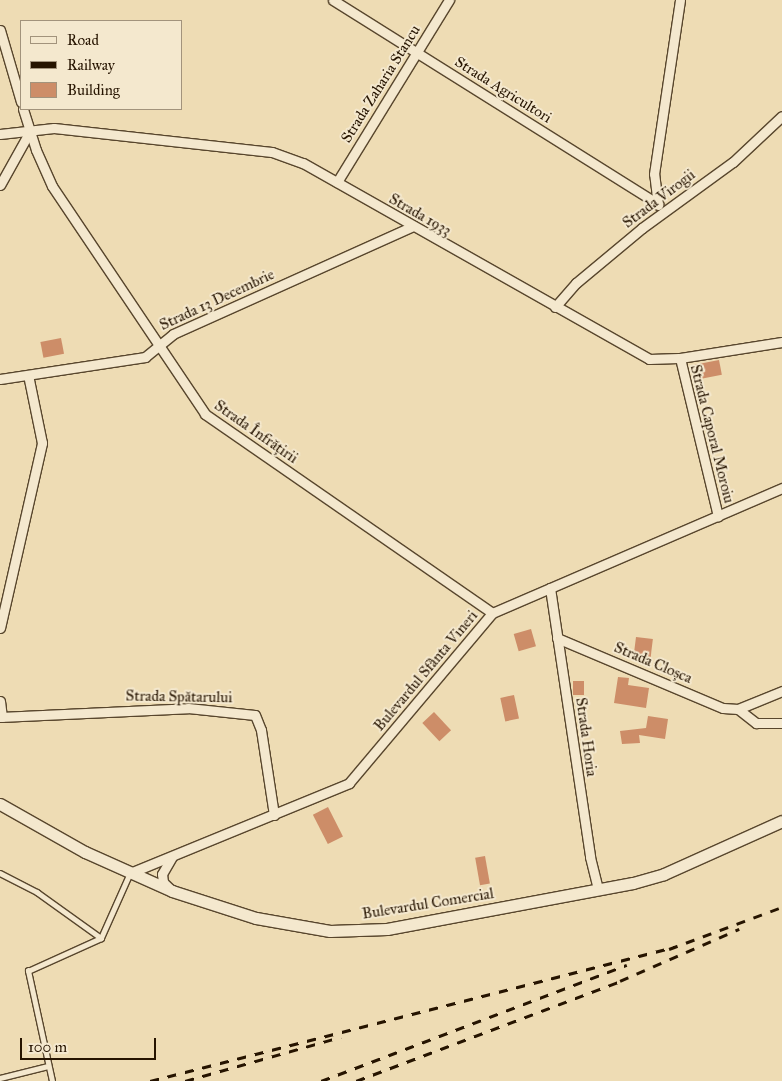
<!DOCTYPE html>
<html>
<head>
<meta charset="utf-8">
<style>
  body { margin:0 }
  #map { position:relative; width:782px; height:1081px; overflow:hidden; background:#eedcb4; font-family:"IM FELL Great Primer",serif }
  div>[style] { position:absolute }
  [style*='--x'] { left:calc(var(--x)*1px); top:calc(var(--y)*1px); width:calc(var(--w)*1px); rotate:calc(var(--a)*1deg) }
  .building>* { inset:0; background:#cd8d68; transform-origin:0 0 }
  .roads { filter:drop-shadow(1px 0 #58462d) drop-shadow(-1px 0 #58462d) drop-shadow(0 1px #58462d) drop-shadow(0 -1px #58462d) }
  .lane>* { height:4.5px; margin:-2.25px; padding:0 2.25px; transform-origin:2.25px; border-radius:2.25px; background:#f4e8ce }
  .street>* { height:9px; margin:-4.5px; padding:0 4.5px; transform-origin:4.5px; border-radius:4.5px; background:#f4e8ce }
  .secondary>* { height:11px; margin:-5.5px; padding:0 5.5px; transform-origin:5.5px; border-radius:5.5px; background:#f4e8ce }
  .rail>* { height:2.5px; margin-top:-1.25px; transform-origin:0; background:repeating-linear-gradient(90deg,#261400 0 9px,transparent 0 18px) }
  span { translate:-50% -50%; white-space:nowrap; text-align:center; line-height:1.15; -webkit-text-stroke:4px #f4e8ce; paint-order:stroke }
  .street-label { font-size:15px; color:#261400 }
  .legend { position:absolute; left:20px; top:20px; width:162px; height:90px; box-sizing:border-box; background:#f4e8ce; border:1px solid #a2937c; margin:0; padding:6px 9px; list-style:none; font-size:15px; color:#261400 }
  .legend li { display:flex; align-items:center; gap:10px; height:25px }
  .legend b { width:25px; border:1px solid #a2937c }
  .scale { position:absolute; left:20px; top:1038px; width:136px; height:22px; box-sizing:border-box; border:2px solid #261400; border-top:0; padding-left:6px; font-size:15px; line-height:18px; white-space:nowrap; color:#261400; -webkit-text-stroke:4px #f4e8ce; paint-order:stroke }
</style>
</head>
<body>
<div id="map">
  <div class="building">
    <i style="left:61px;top:338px;width:16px;height:21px;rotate:79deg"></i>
    <i style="left:719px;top:360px;width:15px;height:25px;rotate:79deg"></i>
    <i style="left:531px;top:629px;width:18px;height:18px;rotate:74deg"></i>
    <i style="left:636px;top:637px;width:17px;height:18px;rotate:7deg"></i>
    <i style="clip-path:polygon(618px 677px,629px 678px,628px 685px,649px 688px,646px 708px,614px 703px)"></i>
    <i style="left:573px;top:681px;width:11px;height:14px"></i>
    <i style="left:514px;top:695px;width:24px;height:14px;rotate:78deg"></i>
    <i style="left:434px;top:712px;width:25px;height:16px;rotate:47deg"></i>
    <i style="clip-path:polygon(648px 716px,668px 719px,665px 739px,639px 735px,640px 743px,622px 744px,620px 731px,646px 728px)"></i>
    <i style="left:328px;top:807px;width:33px;height:17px;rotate:63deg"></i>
    <i style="left:485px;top:856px;width:28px;height:10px;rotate:80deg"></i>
  </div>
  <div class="roads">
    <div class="lane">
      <i style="--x:0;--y:873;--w:42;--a:27.2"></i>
      <i style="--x:37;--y:892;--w:79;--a:35.7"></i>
      <i style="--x:101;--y:938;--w:71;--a:-66"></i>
      <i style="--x:0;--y:1078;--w:49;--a:-14"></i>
      <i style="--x:52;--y:1081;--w:113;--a:-102.3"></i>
      <i style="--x:28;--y:971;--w:80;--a:-24.3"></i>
    </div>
    <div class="street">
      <i style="--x:333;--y:0;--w:384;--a:32.1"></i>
      <i style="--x:0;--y:30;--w:75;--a:73.7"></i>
      <i style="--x:23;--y:109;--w:43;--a:72.4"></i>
      <i style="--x:36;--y:150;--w:39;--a:66"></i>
      <i style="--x:52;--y:186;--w:275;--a:56.1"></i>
      <i style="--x:205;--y:414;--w:349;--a:34.7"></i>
      <i style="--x:0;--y:134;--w:54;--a:-6.3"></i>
      <i style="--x:54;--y:128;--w:219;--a:6.3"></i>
      <i style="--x:272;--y:152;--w:33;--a:20"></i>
      <i style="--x:303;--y:163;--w:398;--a:29.5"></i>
      <i style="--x:649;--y:359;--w:31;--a:-2"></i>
      <i style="--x:680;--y:358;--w:103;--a:-8.9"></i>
      <i style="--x:337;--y:182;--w:214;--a:-58.4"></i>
      <i style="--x:0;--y:185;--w:62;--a:-60.9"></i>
      <i style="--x:658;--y:205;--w:31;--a:-97"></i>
      <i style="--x:654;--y:174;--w:176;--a:-81.5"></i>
      <i style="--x:555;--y:307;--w:32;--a:-49"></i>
      <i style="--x:576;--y:283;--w:86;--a:-39.8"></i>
      <i style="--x:642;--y:228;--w:112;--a:-36"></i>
      <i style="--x:733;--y:162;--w:67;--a:-43.2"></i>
      <i style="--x:680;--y:358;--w:163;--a:76.5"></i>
      <i style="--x:0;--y:379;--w:147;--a:-8.6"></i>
      <i style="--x:145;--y:357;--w:36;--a:-39"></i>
      <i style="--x:173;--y:334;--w:263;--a:-24.2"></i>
      <i style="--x:550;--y:588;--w:272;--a:81.5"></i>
      <i style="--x:590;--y:857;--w:33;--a:76"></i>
      <i style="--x:0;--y:628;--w:190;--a:-77.2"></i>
      <i style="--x:42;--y:443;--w:69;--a:-101.6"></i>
      <i style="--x:557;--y:638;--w:180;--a:22.9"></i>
      <i style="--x:723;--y:708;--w:15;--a:4"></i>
      <i style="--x:738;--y:709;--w:48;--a:-22.2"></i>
      <i style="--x:0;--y:701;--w:16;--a:83"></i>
      <i style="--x:738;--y:709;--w:23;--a:38"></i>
      <i style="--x:756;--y:723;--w:26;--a:0"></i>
      <i style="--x:0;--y:717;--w:188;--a:-2.7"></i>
      <i style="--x:188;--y:708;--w:67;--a:6"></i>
      <i style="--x:255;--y:715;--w:16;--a:68"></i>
      <i style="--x:261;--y:730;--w:86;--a:81.3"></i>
      <i style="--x:130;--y:873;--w:237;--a:-22.3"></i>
      <i style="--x:349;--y:783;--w:222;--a:-49.9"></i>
      <i style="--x:492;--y:613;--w:316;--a:-23.3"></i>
      <i style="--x:169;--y:888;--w:8;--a:-135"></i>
      <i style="--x:163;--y:882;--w:8;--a:-97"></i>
      <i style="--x:162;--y:874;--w:20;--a:-60"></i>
    </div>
    <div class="secondary">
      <i style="--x:0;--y:804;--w:98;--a:29.5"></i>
      <i style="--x:85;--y:852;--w:95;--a:24.1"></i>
      <i style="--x:172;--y:891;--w:88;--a:17.8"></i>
      <i style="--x:256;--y:918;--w:75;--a:10"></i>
      <i style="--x:330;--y:931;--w:57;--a:-2"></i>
      <i style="--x:387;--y:929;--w:250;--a:-10.6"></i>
      <i style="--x:633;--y:883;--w:32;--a:-16"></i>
      <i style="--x:664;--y:874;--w:129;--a:-24.2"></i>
    </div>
  </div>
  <div class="rail">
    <i style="--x:669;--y:949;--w:121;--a:-20.4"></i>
    <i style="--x:150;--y:1081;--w:541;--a:-14.34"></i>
    <i style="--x:185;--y:1081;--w:162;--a:-15.8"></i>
    <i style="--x:321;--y:1081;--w:327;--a:-20.8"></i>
    <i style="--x:356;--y:1081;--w:282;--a:-20.7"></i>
    <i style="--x:620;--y:981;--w:130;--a:-23.6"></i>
  </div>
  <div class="street-label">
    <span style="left:381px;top:84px;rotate:-58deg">Strada Zaharia Stancu</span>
    <span style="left:503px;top:90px;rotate:32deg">Strada Agricultori</span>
    <span style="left:659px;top:199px;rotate:-37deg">Strada Virogii</span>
    <span style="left:420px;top:215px;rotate:30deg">Strada 1933</span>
    <span style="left:217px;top:300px;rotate:-25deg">Strada 13 Decembrie</span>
    <span style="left:256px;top:432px;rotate:35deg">Strada Înfrățirii</span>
    <span style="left:712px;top:434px;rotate:76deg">Strada Caporal Moroiu</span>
    <span style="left:653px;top:663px;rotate:23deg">Strada Cloșca</span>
    <span style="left:426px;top:671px;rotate:-50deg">Bulevardul Sfânta Vineri</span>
    <span style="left:179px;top:697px;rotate:1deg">Strada Spătarului</span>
    <span style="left:586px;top:737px;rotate:82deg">Strada Horia</span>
    <span style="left:428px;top:904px;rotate:-9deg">Bulevardul Comercial</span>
  </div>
  <ul class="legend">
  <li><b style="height:6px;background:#f4e8ce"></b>Road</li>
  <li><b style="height:6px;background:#261400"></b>Railway</li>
  <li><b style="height:14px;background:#cd8d68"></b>Building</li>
  </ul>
  <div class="scale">100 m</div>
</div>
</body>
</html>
